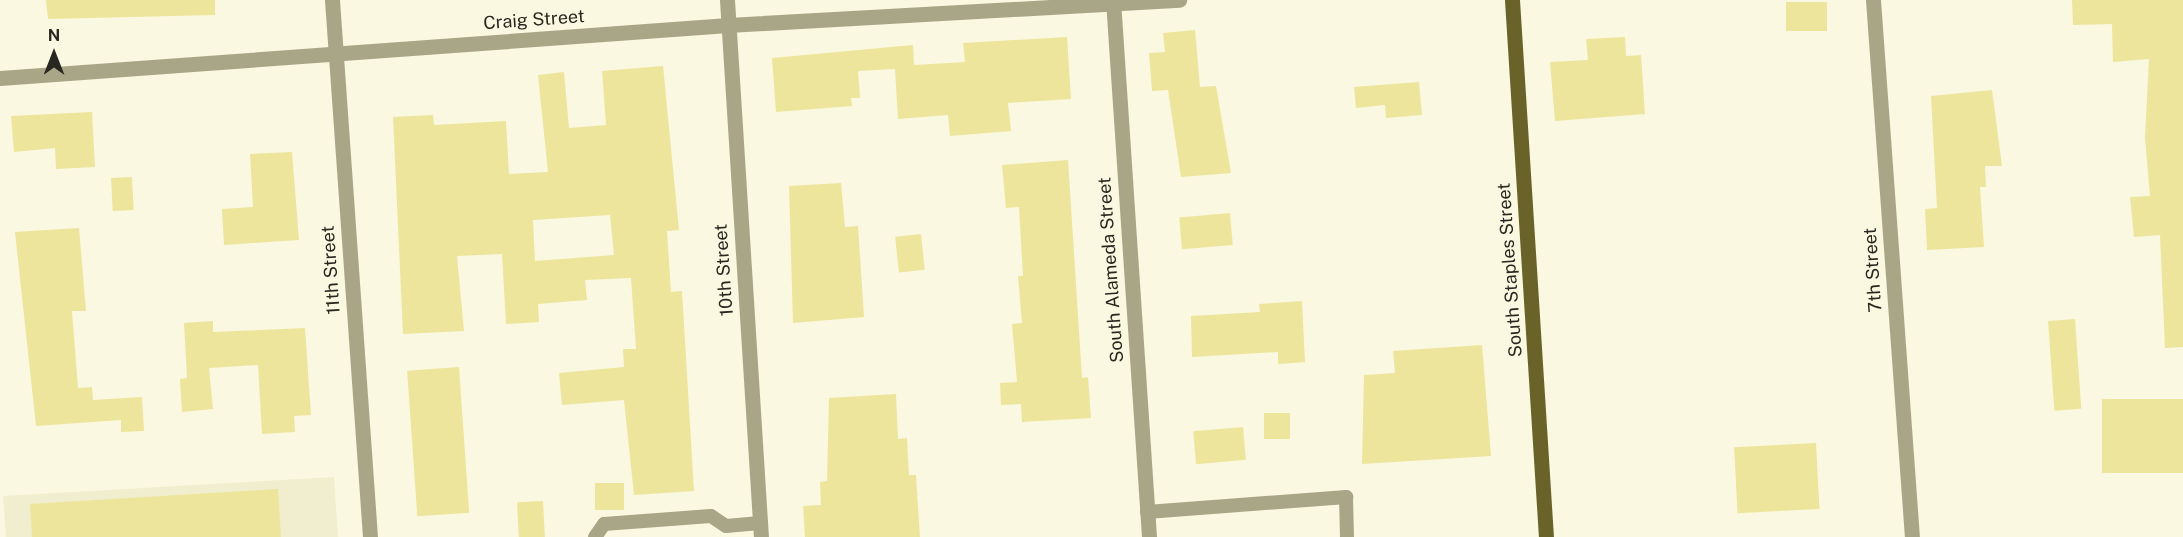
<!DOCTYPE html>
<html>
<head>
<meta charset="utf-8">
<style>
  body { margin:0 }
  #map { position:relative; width:2183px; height:537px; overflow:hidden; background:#faf8e0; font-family:"Public Sans",sans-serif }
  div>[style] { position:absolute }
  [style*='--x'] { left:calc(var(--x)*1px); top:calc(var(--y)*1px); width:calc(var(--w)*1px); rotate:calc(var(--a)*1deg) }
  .built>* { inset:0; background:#f1eecf }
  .building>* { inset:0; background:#ede59c; transform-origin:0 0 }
  .service>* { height:14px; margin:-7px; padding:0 7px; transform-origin:7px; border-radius:7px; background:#a9a688 }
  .minor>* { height:15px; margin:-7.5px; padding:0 7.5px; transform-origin:7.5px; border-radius:7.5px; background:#a9a688 }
  .primary>* { height:15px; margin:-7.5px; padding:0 7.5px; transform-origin:7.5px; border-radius:7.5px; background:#696229 }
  span { translate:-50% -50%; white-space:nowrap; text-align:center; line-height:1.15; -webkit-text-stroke:5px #faf8e0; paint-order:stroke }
  .street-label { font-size:18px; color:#292820 }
  .north { position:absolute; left:24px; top:24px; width:60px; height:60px; -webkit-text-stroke:4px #faf8e0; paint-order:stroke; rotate:0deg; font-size:16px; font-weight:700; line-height:24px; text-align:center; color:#292820 }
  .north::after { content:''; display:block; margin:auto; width:21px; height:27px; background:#292820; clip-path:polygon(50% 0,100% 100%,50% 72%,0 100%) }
</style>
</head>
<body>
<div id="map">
  <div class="built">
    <i style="clip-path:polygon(334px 477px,338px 537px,6px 537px,3px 496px)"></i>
  </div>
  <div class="building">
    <i style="clip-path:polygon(46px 0,215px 0,215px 15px,48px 19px)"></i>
    <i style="clip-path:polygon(2072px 0,2183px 0,2183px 347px,2165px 348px,2160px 235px,2134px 237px,2130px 197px,2150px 196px,2145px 138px,2149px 59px,2113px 62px,2112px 24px,2073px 25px)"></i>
    <i style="left:1786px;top:2px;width:41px;height:29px"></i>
    <i style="clip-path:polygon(1195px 30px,1200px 87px,1216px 86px,1231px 173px,1181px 177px,1168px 90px,1152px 91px,1149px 53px,1165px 52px,1163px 33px)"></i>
    <i style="clip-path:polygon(1067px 37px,1071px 99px,1008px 103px,1011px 131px,950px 136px,948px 115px,898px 119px,895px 69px,858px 71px,860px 98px,851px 98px,852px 106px,776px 112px,772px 58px,913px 45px,914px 65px,965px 62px,963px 43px)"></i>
    <i style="clip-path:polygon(1625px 37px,1626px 56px,1641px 55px,1645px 114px,1555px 121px,1550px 62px,1588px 60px,1586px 39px)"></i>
    <i style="clip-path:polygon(evenodd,663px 66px,679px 230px,667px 231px,671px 292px,682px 291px,694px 491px,634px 495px,624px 400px,562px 405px,559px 373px,624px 367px,623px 349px,636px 349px,631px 278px,585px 280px,587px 300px,538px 304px,539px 322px,506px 324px,502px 254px,457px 256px,464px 331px,403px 334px,393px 117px,433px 115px,434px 125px,506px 121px,509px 174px,548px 172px,538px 75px,564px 72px,569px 128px,606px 125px,602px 71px,663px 66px,610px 215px,614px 255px,535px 261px,533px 220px,610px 215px)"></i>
    <i style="clip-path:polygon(1419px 82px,1422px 115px,1386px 118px,1385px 105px,1356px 108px,1354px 87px)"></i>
    <i style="clip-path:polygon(1992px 90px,2002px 166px,1985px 166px,1986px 187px,1980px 187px,1984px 247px,1927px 250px,1925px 209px,1937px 208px,1931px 96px)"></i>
    <i style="clip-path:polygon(92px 112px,95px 167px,56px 169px,55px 148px,14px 152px,11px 116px)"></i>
    <i style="clip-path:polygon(292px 152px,299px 240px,224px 245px,222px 209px,253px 207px,250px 154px)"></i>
    <i style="clip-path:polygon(1068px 160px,1082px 378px,1088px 377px,1091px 418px,1022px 422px,1021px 404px,1001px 405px,1000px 383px,1017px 382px,1012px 324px,1022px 323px,1018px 276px,1023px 276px,1019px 207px,1006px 208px,1002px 165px)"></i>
    <i style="left:132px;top:177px;width:33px;height:21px;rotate:87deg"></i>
    <i style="clip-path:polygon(841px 183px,845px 227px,858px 226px,864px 317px,793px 323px,789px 186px)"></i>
    <i style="left:1230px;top:213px;width:32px;height:51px;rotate:85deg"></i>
    <i style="clip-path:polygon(79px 228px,86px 311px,72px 311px,78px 388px,92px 387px,93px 400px,142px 397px,144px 431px,121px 432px,121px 420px,36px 426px,15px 232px)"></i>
    <i style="left:921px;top:234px;width:36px;height:26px;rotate:84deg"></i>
    <i style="clip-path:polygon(1302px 301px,1305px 362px,1278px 364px,1278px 352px,1192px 357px,1191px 316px,1260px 312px,1259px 304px)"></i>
    <i style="left:2075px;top:319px;width:90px;height:27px;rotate:86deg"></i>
    <i style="clip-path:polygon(213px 321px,213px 332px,305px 328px,311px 415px,294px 416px,295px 432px,262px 434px,258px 365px,209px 368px,213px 409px,182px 412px,180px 379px,187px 378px,184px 323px)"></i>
    <i style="clip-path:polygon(1482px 345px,1491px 456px,1362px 464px,1364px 375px,1395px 373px,1393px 351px)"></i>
    <i style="left:459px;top:367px;width:146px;height:52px;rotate:86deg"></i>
    <i style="clip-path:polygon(896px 394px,898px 439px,907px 438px,909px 475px,916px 475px,920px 537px,805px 537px,803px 506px,821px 505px,820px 482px,827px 481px,829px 398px)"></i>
    <i style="left:2183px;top:399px;width:74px;height:81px;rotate:90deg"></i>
    <i style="left:1264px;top:413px;width:26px;height:26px"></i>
    <i style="left:1243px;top:427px;width:33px;height:50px;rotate:85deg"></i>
    <i style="left:1816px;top:443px;width:66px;height:82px;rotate:87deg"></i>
    <i style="left:595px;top:483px;width:29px;height:27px"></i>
    <i style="clip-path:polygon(278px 489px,281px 537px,32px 537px,30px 504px)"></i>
    <i style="left:543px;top:501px;width:36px;height:26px;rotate:87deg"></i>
  </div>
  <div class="service">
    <i style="--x:1147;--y:512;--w:200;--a:-4.3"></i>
    <i style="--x:1346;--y:497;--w:40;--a:88.6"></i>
    <i style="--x:595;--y:537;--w:16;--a:-55"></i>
    <i style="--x:604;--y:524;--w:107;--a:-4.3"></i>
    <i style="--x:711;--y:516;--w:18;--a:34"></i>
    <i style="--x:726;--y:526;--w:34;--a:-5"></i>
  </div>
  <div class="minor">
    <i style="--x:332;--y:0;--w:538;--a:85.95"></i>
    <i style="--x:727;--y:0;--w:538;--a:86.38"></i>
    <i style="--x:1113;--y:0;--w:538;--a:86.16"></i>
    <i style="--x:1873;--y:0;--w:538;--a:85.85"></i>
    <i style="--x:0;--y:78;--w:730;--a:-4.16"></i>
    <i style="--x:728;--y:25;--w:452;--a:-3.2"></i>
  </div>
  <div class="primary">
    <i style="--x:1512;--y:0;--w:538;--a:86.38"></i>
  </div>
  <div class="street-label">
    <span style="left:534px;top:20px;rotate:-4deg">Craig Street</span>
    <span style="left:331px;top:270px;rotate:-94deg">11th Street</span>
    <span style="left:724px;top:270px;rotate:-94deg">10th Street</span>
    <span style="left:1111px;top:270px;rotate:-94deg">South Alameda Street</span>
    <span style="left:1510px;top:270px;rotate:-94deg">South Staples Street</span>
    <span style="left:1873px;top:270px;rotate:-94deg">7th Street</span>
  </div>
  <div class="north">N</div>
</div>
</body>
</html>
